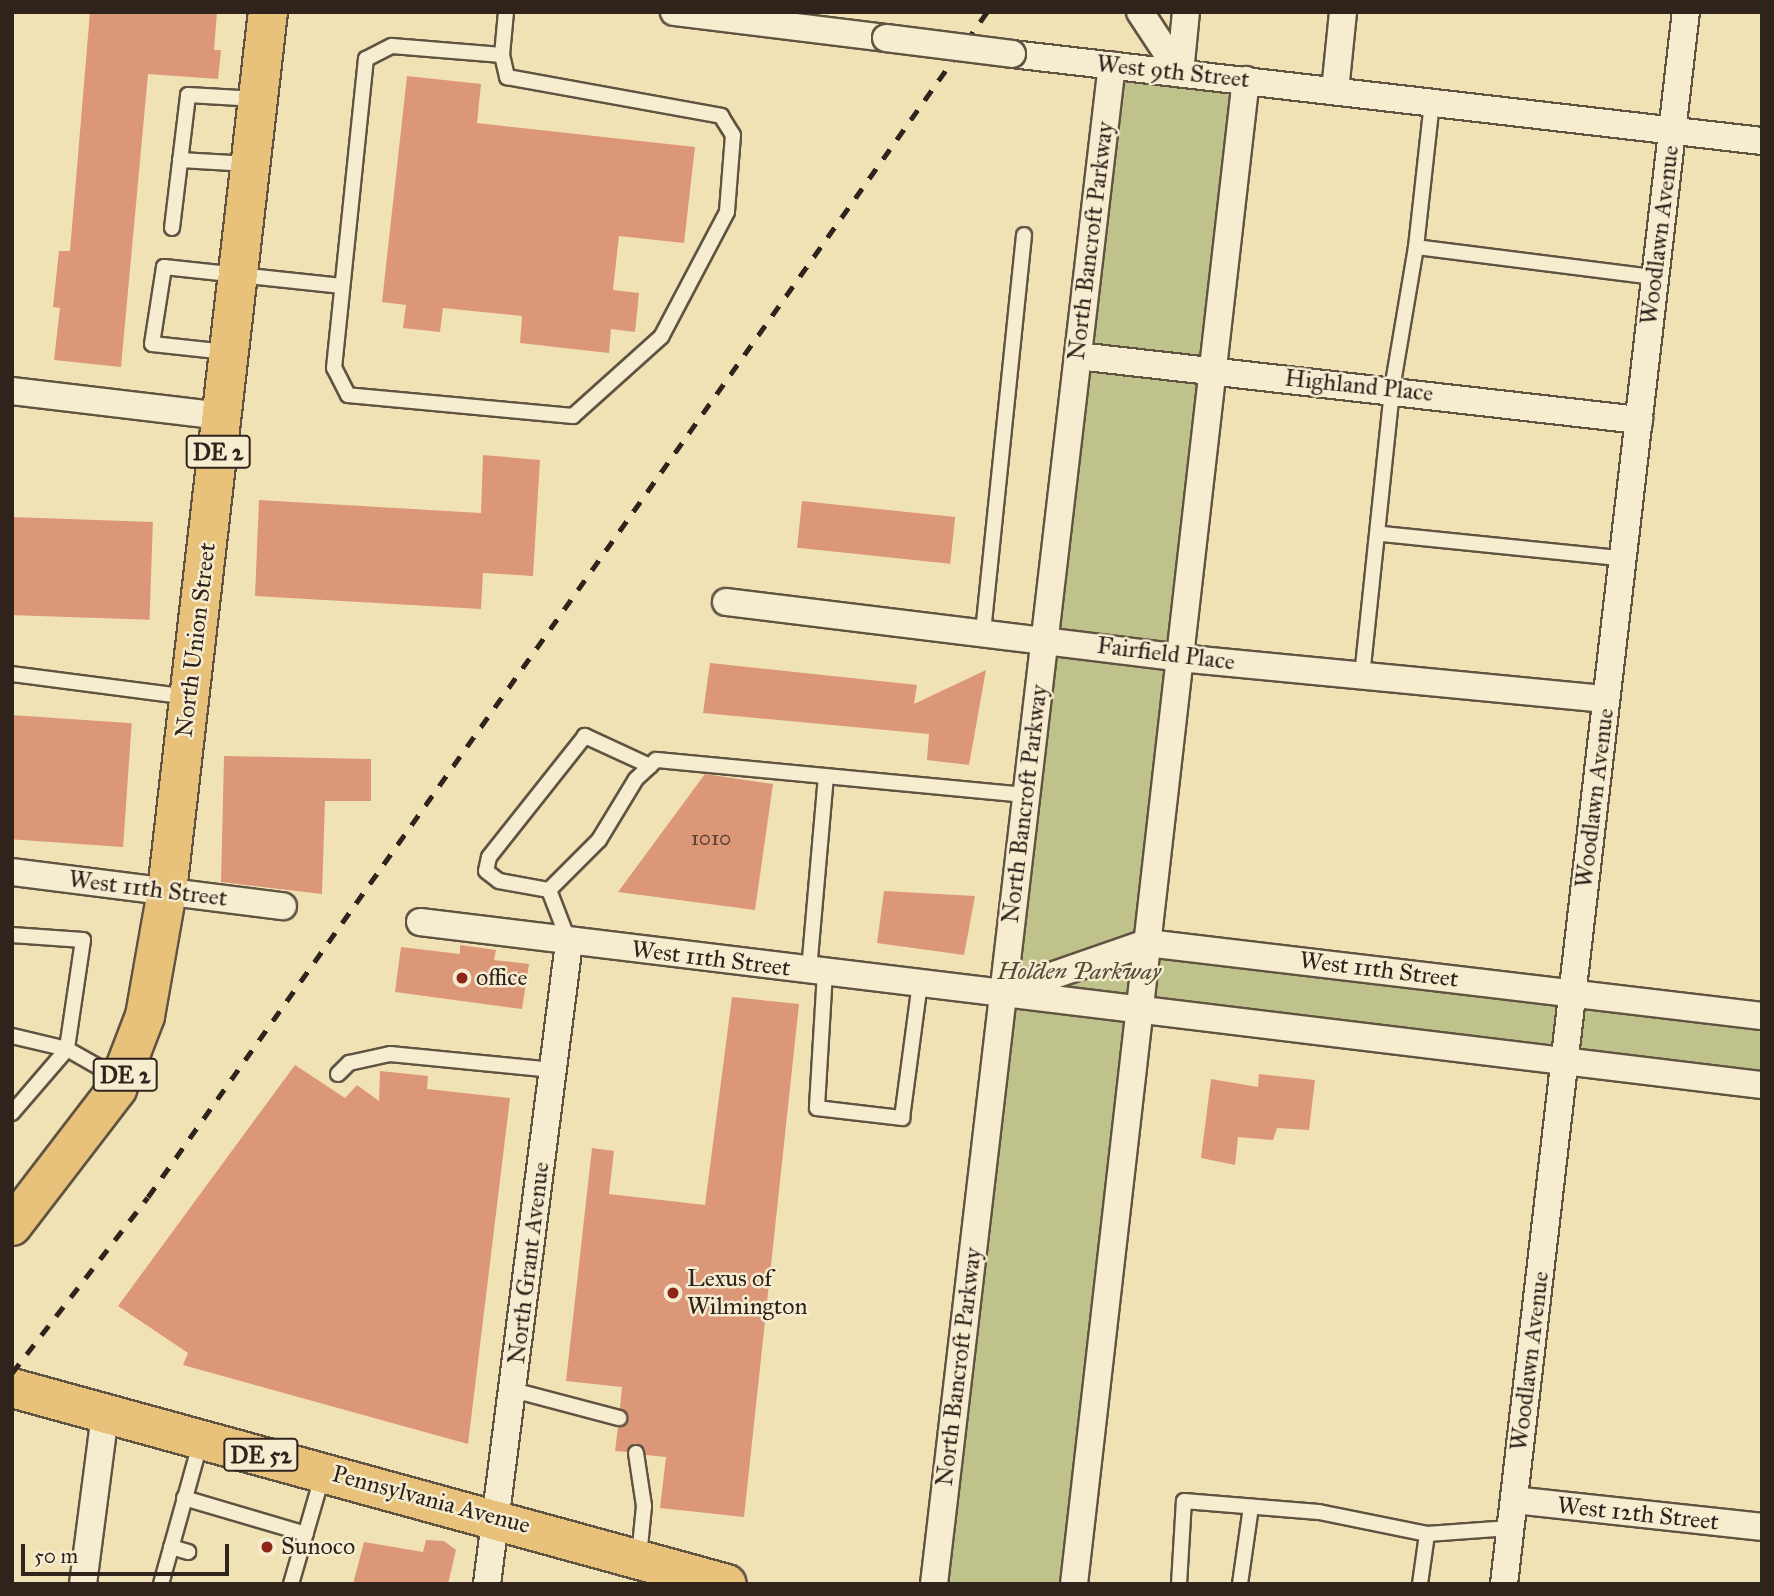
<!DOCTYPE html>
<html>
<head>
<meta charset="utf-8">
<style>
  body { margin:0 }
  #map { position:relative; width:1774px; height:1596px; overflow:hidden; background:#f1e2b6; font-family:"IM FELL Great Primer",serif }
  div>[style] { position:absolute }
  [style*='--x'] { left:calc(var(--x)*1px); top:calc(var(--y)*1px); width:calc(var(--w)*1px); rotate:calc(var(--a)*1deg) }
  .green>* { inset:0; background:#bfc28b }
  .building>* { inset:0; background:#dc9779; transform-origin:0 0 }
  .roads { filter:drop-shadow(2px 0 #605342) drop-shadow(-2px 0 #605342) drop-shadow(0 2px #605342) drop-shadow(0 -2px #605342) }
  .lane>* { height:14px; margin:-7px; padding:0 7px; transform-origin:7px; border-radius:7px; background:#f6ecd0 }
  .street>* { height:26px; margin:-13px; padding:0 13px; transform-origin:13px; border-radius:13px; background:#f6ecd0 }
  .primary>* { height:38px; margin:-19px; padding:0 19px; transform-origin:19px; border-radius:19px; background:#e8c17b }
  .rail>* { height:5px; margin-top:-2.5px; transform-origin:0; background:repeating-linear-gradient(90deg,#30231c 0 12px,transparent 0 24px) }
  .bridges { filter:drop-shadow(2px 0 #605342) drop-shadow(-2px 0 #605342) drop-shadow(0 2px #605342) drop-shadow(0 -2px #605342) }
  .street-bridge>* { height:26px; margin:-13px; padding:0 13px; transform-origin:13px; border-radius:13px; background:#f6ecd0 }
  .dots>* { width:19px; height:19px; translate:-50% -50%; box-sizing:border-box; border:4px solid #f6ecd0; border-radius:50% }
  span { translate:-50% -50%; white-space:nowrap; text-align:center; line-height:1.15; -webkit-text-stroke:5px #f6ecd0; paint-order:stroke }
  .number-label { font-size:21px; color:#5b4033 }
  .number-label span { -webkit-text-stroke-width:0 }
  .shield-label span { padding:2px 5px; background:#f6ecd0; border:2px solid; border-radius:5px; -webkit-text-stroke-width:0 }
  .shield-label { font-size:23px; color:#30231c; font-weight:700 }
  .street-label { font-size:24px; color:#30231c }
  .park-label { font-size:24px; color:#544b38; font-style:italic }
  .poi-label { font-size:24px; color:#30231c }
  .left { translate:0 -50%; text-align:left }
  .frame { position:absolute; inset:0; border:14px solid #30231c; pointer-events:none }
  .scale { position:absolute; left:21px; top:1544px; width:208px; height:32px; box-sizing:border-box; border:4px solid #30231c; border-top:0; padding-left:9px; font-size:21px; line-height:24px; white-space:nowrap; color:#30231c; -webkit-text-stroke:5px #f6ecd0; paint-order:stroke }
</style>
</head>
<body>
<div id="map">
  <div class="green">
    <i style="clip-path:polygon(1112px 65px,1246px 80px,1147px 943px,1762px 1016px,1762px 1085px,1139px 1013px,1074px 1584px,934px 1584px)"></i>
  </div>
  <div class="building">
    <i style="clip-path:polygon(90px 12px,217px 12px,214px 50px,221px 50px,218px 79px,148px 74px,121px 367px,54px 360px,60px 308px,53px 307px,59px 251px,70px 251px)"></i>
    <i style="clip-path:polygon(407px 76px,481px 84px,477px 123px,695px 147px,684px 243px,619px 236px,613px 290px,639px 293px,635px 332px,611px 329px,609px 353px,520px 343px,522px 316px,443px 308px,440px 332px,403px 328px,406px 305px,382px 302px)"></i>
    <i style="clip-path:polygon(483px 455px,540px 460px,533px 576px,483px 573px,481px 609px,255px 596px,259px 500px,481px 513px)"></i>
    <i style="left:802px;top:501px;width:154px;height:47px;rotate:6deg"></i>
    <i style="left:12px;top:517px;width:141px;height:98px;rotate:2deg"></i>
    <i style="clip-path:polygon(710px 663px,917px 685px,914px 704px,986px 670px,969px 765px,927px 760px,929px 734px,703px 713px)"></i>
    <i style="left:12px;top:715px;width:120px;height:124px;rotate:4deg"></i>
    <i style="clip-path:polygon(224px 756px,371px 759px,371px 801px,325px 801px,322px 894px,221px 882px)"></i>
    <i style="clip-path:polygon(705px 774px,773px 784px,755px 910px,618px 892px)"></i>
    <i style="clip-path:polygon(884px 891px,975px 896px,964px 955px,877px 943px)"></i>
    <i style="clip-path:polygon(460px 945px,496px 950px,494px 960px,529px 964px,522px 1009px,395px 992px,401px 947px,460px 954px)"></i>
    <i style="clip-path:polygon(732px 997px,799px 1004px,744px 1517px,660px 1508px,666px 1457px,646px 1455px,635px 1443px,627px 1452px,615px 1451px,618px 1427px,628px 1420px,620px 1408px,622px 1387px,566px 1381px,592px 1148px,614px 1151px,609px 1194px,705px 1205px)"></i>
    <i style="clip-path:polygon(295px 1065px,345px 1098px,357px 1085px,379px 1101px,380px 1071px,428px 1076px,427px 1089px,510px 1098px,468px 1444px,183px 1365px,188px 1353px,118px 1306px)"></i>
    <i style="clip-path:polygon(1259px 1074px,1315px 1080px,1309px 1130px,1277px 1128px,1273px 1140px,1238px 1137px,1235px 1165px,1201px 1158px,1211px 1079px,1258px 1087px)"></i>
    <i style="clip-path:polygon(426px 1540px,444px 1541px,456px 1550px,448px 1584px,353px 1584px,364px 1542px,423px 1552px)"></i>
  </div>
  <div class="roads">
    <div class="lane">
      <i style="--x:502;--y:55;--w:23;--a:77"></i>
      <i style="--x:507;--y:77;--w:218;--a:10.3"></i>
      <i style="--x:721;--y:116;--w:22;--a:58"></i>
      <i style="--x:733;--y:135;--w:77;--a:94.5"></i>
      <i style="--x:727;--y:212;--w:141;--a:117.8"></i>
      <i style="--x:661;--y:337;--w:118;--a:138.1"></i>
      <i style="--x:573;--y:416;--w:226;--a:-174.7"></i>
      <i style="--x:348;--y:395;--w:30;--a:-117"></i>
      <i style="--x:334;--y:368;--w:311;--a:-84.1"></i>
      <i style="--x:366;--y:59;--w:29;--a:-27"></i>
      <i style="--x:392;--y:46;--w:110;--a:4.7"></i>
      <i style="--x:502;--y:55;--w:43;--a:-84.7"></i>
      <i style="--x:180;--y:160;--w:69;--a:3.3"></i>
      <i style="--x:172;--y:228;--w:134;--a:-83.1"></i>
      <i style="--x:188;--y:95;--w:69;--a:3.3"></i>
      <i style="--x:1416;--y:247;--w:146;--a:-83.7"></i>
      <i style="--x:226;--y:352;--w:74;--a:-173.8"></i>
      <i style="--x:152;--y:344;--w:78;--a:-81.1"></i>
      <i style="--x:164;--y:267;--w:179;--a:6.1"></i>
      <i style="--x:1382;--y:534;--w:238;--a:5.8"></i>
      <i style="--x:983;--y:632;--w:399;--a:-84.1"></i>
      <i style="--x:12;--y:674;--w:177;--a:7.4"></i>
      <i style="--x:1362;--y:676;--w:289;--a:-84"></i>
      <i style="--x:1392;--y:389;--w:144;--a:-80.4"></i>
      <i style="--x:1416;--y:247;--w:241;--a:7.2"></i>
      <i style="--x:650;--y:766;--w:72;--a:-155.2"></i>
      <i style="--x:585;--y:736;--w:154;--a:128.4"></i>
      <i style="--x:489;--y:857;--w:14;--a:102"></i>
      <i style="--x:486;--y:871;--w:16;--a:38"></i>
      <i style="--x:499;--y:881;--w:51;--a:10.2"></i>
      <i style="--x:549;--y:890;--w:71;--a:-45"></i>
      <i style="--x:599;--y:840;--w:71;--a:-58.8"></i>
      <i style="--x:636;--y:779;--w:19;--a:-43"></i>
      <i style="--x:650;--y:766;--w:8;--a:-45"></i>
      <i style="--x:656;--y:760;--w:372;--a:5.4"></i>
      <i style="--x:549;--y:890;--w:56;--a:69"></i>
      <i style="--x:12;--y:935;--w:71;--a:4"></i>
      <i style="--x:83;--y:940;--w:110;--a:98.4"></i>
      <i style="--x:67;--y:1049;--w:57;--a:-166.7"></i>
      <i style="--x:809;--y:970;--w:194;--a:-85"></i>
      <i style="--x:825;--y:972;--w:136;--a:93.4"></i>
      <i style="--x:817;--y:1108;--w:86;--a:6.7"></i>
      <i style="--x:902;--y:1118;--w:136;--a:-82.4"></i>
      <i style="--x:338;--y:1074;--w:16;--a:-45"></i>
      <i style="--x:349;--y:1063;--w:42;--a:-12.4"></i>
      <i style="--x:390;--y:1054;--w:164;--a:5.6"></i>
      <i style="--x:12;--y:1113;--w:84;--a:-49.3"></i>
      <i style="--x:67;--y:1049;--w:59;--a:29.6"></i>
      <i style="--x:513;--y:1390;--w:110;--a:14.8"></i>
      <i style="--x:636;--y:1453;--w:54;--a:81.4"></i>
      <i style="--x:644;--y:1506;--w:51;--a:95.6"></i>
      <i style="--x:184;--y:1498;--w:127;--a:16.4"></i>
      <i style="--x:171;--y:1547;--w:18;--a:16"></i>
      <i style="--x:161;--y:1584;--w:148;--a:-74.4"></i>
      <i style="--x:291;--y:1584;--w:115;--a:-73.8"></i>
      <i style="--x:1179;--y:1584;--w:83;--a:-86.6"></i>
      <i style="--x:1184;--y:1501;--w:135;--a:4.7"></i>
      <i style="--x:1319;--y:1512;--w:110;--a:11.5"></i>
      <i style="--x:1240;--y:1584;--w:78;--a:-81.9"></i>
      <i style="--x:1420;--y:1584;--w:50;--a:-82"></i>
      <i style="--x:1427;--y:1534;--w:83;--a:-4.1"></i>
    </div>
    <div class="street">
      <i style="--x:674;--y:12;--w:214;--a:7"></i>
      <i style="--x:1140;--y:12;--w:73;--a:56.7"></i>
      <i style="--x:1012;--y:54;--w:755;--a:6.62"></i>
      <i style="--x:1180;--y:73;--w:61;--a:-84.4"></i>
      <i style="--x:1335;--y:91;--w:79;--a:-84.2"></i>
      <i style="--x:1078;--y:356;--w:565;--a:6.51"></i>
      <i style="--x:12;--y:391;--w:211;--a:6.8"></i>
      <i style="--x:726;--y:602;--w:456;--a:7"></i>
      <i style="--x:1179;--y:658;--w:429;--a:5.5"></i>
      <i style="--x:12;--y:872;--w:273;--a:7.2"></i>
      <i style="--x:420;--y:922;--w:1352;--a:6.93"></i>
      <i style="--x:1008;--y:991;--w:147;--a:-19.1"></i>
      <i style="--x:1147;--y:943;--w:619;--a:6.77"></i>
      <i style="--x:1514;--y:1500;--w:249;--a:6.2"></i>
      <i style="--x:83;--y:1584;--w:171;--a:-82.6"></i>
      <i style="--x:487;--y:1584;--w:646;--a:-82.71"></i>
      <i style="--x:934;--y:1584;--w:1529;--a:-83.32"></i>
      <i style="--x:1074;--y:1584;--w:1514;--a:-83.48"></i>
      <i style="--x:1504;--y:1584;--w:1583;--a:-83.4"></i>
    </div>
    <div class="primary">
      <i style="--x:12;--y:1226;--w:173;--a:-52.5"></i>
      <i style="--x:117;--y:1089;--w:78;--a:-69"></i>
      <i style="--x:145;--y:1016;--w:127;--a:-80"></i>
      <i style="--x:167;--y:891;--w:885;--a:-83.45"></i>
      <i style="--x:12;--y:1388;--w:741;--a:15.33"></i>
    </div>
  </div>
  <div class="rail">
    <i style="--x:12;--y:1373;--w:222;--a:-52.3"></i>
    <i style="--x:148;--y:1197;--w:1452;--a:-54.7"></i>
  </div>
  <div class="bridges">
    <div class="street-bridge">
      <i style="--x:886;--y:38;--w:127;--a:7.2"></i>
    </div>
  </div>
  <div class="dots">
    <i style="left:462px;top:978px;background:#8f2418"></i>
    <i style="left:673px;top:1293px;background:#8f2418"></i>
    <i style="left:267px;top:1547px;background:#8f2418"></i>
  </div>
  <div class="number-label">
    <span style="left:711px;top:838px">1010</span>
  </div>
  <div class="shield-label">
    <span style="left:218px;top:452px">DE 2</span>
    <span style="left:125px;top:1075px">DE 2</span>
    <span style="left:261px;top:1455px">DE 52</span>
  </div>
  <div class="street-label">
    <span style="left:1173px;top:72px;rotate:6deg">West 9th Street</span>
    <span style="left:1660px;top:235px;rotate:-83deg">Woodlawn Avenue</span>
    <span style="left:1091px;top:241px;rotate:-83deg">North Bancroft Parkway</span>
    <span style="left:1359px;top:386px;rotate:6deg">Highland Place</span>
    <span style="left:196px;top:640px;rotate:-83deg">North Union Street</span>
    <span style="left:1166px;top:654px;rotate:7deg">Fairfield Place</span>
    <span style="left:1595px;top:798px;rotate:-83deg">Woodlawn Avenue</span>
    <span style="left:1025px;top:804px;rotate:-83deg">North Bancroft Parkway</span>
    <span style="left:148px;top:889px;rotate:7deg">West 11th Street</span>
    <span style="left:711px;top:959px;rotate:7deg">West 11th Street</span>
    <span style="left:1379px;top:970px;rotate:7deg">West 11th Street</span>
    <span style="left:529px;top:1263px;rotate:-83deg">North Grant Avenue</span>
    <span style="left:1530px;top:1361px;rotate:-83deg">Woodlawn Avenue</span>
    <span style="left:959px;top:1367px;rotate:-83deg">North Bancroft Parkway</span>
    <span style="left:431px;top:1500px;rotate:15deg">Pennsylvania Avenue</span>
    <span style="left:1638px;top:1514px;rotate:6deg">West 12th Street</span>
  </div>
  <div class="park-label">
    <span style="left:1079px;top:972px">Holden Parkway</span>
  </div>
  <div class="poi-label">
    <span class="left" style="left:476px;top:978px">office</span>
    <span class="left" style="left:687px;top:1293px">Lexus of<br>Wilmington</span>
    <span class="left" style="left:281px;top:1547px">Sunoco</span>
  </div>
  <div class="frame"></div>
  <div class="scale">50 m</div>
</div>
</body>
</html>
